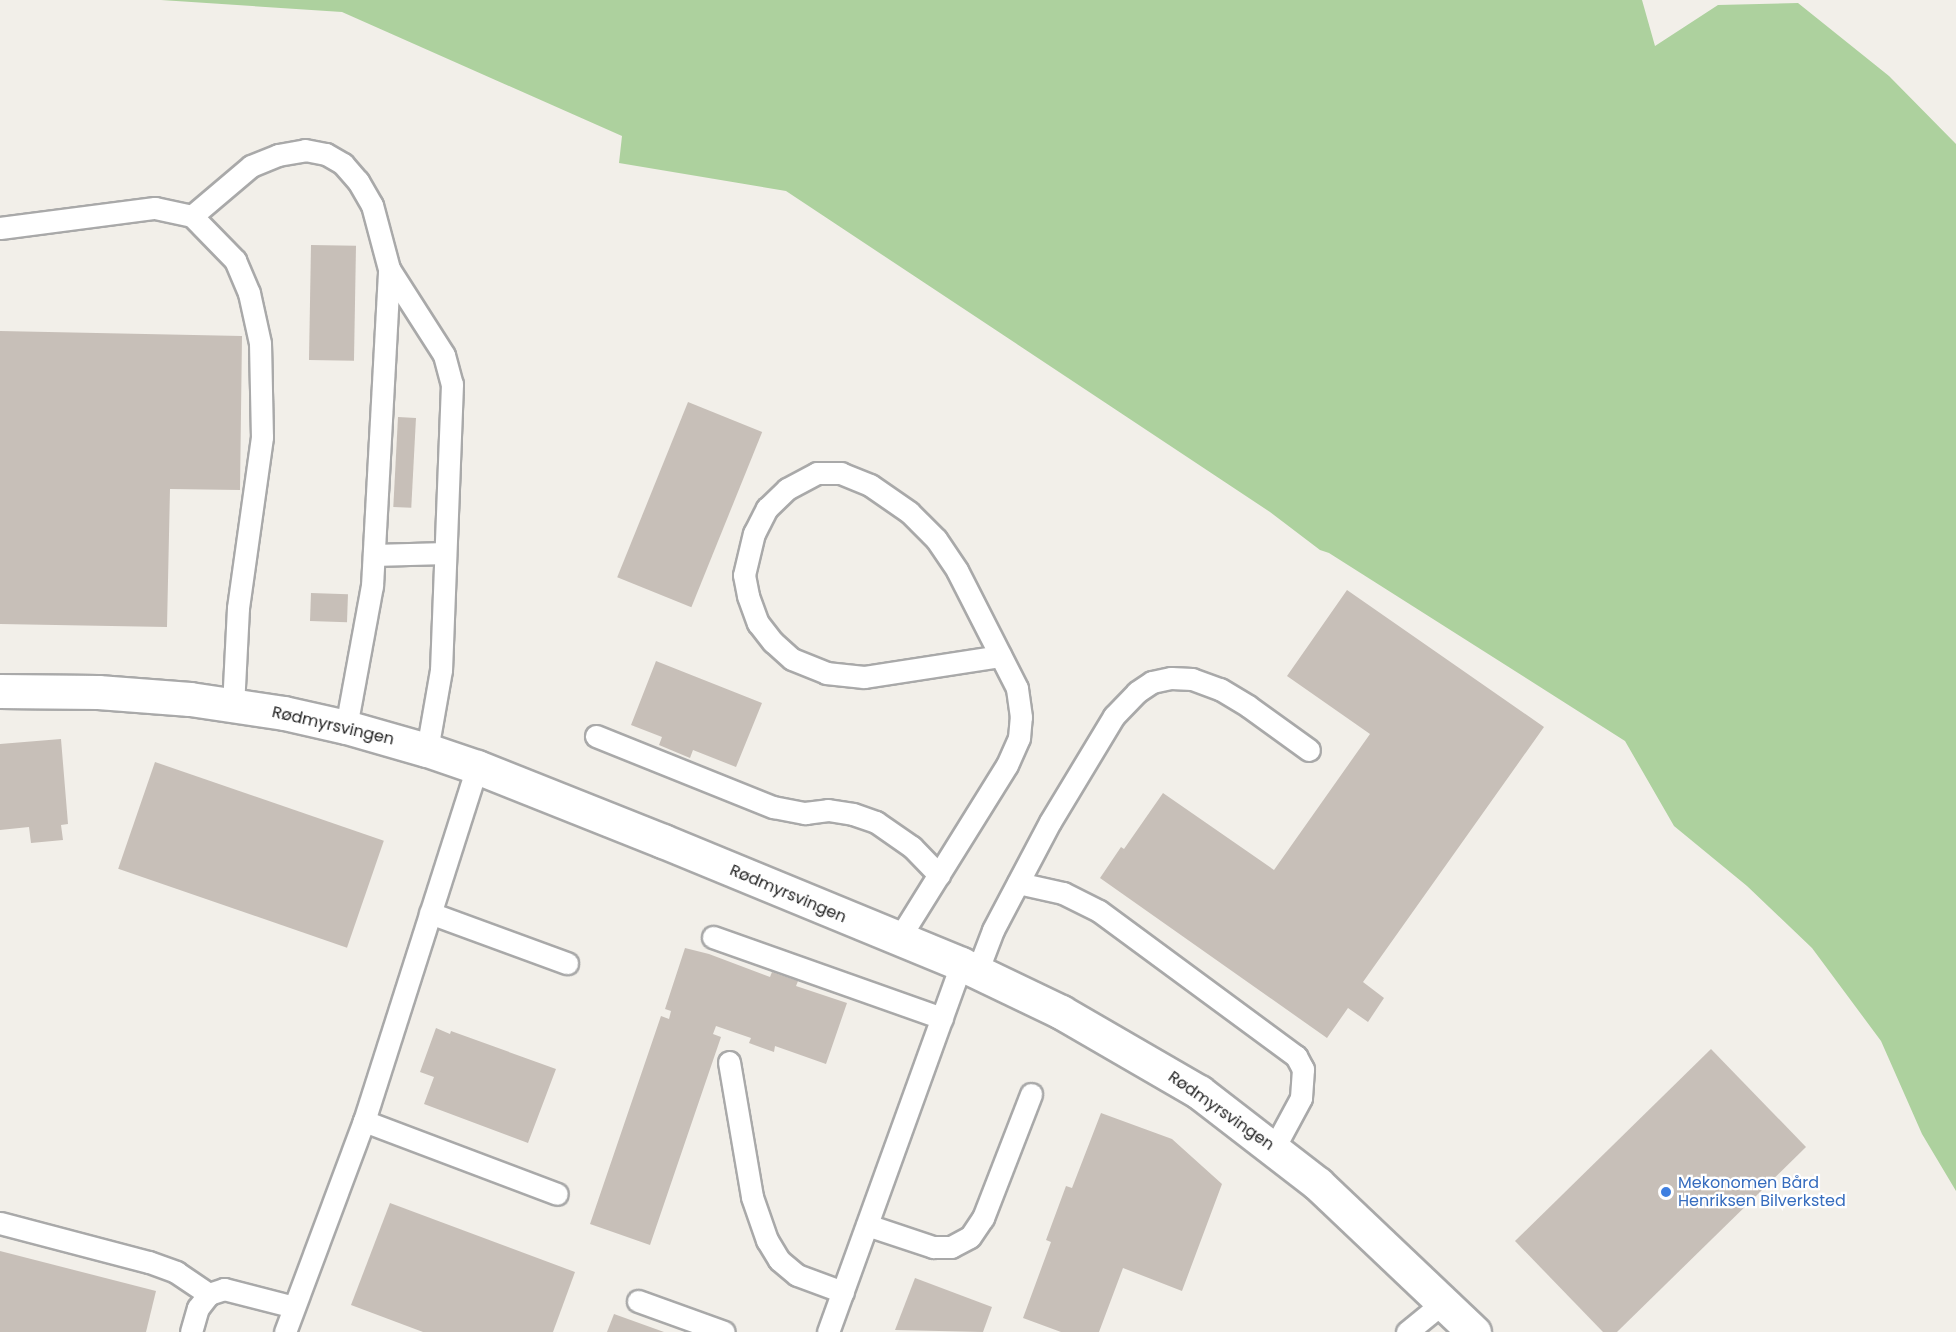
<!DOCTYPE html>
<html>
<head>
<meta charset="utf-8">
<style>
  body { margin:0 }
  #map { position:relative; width:1956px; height:1332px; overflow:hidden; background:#f2efe9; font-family:Poppins,sans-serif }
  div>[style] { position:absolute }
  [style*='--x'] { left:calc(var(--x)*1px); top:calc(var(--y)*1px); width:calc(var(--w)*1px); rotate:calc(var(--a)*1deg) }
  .forest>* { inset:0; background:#add19e }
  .building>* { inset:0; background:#c7bfb8; transform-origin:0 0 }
  .roads { filter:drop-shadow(2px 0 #a9a9a9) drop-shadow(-2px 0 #a9a9a9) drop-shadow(0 2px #a9a9a9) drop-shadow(0 -2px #a9a9a9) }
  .lane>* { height:21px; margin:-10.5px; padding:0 10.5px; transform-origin:10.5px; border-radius:10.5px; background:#fff }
  .street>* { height:33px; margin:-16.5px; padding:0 16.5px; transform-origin:16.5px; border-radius:16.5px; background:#fff }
  .dots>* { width:16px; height:16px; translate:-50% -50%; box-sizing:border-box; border:3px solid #fff; border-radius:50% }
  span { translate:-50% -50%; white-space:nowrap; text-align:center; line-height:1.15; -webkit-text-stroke:4.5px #fff; paint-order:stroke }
  .street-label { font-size:16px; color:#222 }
  .shop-label { font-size:16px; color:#366cbe }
  .left { translate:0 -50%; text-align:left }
</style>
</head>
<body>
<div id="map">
  <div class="forest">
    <i style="clip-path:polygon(161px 0,1642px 0,1655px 46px,1718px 5px,1798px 3px,1889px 76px,1956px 144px,1956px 1191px,1922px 1134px,1881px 1041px,1812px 948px,1747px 886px,1674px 826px,1625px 741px,1329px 553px,1320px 550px,1270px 512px,786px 191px,619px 163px,622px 136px,342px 12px)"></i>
  </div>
  <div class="building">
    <i style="left:311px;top:245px;width:45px;height:115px;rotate:1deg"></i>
    <i style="clip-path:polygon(0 331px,242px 336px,240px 490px,170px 489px,167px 627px,0 624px)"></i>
    <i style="left:688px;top:402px;width:80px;height:189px;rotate:22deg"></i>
    <i style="left:398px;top:417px;width:18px;height:90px;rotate:3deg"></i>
    <i style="clip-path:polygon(1347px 590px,1544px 727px,1363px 982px,1384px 998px,1368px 1022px,1348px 1008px,1327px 1038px,1100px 878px,1121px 847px,1124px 849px,1163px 793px,1274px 870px,1370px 734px,1287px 676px)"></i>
    <i style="left:311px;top:593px;width:37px;height:28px;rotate:2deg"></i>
    <i style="clip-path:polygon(656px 661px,762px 703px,736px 767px,693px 750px,690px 758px,659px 745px,662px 737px,631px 725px)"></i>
    <i style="clip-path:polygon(61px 739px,68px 824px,61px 825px,63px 840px,31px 843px,29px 827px,0 830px,0 744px)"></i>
    <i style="left:155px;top:762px;width:242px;height:113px;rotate:19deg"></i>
    <i style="clip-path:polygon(685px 948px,709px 954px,770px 977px,772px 972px,798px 981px,796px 986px,847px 1003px,826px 1064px,775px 1046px,774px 1052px,749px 1043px,751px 1038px,716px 1026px,713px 1034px,721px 1037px,650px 1245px,590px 1224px,661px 1016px,669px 1019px,671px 1011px,665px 1009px)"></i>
    <i style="clip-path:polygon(436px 1028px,450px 1034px,451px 1031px,556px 1069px,528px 1143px,424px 1104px,434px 1077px,420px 1072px)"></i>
    <i style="clip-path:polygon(1711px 1049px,1806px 1147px,1617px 1332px,1603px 1332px,1515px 1241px)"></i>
    <i style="clip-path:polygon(1101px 1113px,1172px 1139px,1222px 1184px,1182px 1291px,1123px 1268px,1099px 1332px,1061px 1332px,1023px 1318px,1051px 1242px,1046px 1240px,1066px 1186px,1072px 1188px)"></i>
    <i style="clip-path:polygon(390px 1203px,575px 1272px,553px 1332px,423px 1332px,351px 1305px)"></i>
    <i style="clip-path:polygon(0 1251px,156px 1291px,146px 1332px,0 1332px)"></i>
    <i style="clip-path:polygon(915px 1278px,992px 1307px,983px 1332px,895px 1330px)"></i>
    <i style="clip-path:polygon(614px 1314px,664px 1332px,607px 1332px)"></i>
  </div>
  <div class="roads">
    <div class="lane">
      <i style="--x:192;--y:216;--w:77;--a:-40.3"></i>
      <i style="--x:251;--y:166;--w:29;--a:-22"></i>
      <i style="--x:278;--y:155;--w:27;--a:-10"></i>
      <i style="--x:305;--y:150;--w:21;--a:11"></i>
      <i style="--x:326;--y:154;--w:20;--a:30"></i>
      <i style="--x:343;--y:164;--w:23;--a:49"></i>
      <i style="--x:358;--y:181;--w:28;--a:60"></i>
      <i style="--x:372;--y:205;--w:66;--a:75.1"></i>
      <i style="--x:389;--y:269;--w:102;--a:57.4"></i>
      <i style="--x:444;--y:355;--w:30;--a:75"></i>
      <i style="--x:452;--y:384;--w:286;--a:92.2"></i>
      <i style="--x:441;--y:670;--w:81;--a:99.9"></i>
      <i style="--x:0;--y:228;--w:156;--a:-7.4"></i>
      <i style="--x:155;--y:208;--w:38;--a:12"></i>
      <i style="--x:192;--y:216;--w:62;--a:45.7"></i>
      <i style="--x:235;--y:260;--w:36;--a:67"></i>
      <i style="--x:249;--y:293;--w:51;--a:77.6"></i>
      <i style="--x:260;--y:343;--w:94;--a:88.8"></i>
      <i style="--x:262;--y:437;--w:173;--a:98"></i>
      <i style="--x:238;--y:608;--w:98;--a:92.9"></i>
      <i style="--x:374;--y:555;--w:71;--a:-1.6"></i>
      <i style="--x:346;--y:727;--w:143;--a:-79.6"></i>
      <i style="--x:372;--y:586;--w:317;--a:-86.9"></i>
      <i style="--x:596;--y:736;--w:191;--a:21.9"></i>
      <i style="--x:773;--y:807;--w:33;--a:11"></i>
      <i style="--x:805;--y:813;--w:23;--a:-7"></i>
      <i style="--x:828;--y:810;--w:25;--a:9"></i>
      <i style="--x:853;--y:814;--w:24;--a:19"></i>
      <i style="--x:876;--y:822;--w:44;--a:34.8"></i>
      <i style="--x:912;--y:847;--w:39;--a:46"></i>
      <i style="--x:1018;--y:883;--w:46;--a:12.5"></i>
      <i style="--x:1063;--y:893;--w:40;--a:26.6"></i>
      <i style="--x:1099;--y:911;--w:245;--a:36.4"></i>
      <i style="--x:1296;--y:1056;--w:15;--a:62"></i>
      <i style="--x:1303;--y:1069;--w:29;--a:94"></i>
      <i style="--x:1301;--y:1098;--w:57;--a:118.4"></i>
      <i style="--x:430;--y:913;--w:146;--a:20.1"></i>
      <i style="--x:713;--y:937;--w:243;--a:19.5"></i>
      <i style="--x:898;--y:940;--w:206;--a:-58.1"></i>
      <i style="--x:1007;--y:765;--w:30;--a:-66"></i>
      <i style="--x:1019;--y:738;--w:21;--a:-85"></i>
      <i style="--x:1021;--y:717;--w:29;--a:-98"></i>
      <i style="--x:1017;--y:688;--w:132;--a:-117"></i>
      <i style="--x:957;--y:570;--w:37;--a:-124"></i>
      <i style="--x:936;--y:539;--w:38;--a:-135"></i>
      <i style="--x:909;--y:512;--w:47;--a:-145.3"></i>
      <i style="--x:870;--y:485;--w:31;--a:-158"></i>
      <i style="--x:841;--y:473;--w:24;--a:180"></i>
      <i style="--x:817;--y:473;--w:34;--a:152"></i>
      <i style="--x:787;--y:489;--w:28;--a:136"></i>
      <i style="--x:767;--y:508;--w:28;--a:117"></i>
      <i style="--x:754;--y:533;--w:43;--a:103.4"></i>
      <i style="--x:744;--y:575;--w:21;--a:79"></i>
      <i style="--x:748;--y:596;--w:29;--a:70"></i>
      <i style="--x:758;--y:623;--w:24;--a:52"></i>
      <i style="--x:773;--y:642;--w:25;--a:42"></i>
      <i style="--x:792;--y:659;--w:37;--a:22"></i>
      <i style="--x:826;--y:673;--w:38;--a:6"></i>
      <i style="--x:864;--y:677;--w:138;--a:-8.8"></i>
      <i style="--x:977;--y:972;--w:45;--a:-69.1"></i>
      <i style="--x:993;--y:930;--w:122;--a:-62.2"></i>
      <i style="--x:1050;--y:822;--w:124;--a:-58.9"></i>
      <i style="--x:1114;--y:716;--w:33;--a:-46"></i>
      <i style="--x:1137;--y:692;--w:18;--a:-34"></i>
      <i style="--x:1152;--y:682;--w:19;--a:-12"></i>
      <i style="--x:1171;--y:678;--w:21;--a:3"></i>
      <i style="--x:1192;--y:679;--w:30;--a:20"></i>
      <i style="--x:1220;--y:689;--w:33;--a:31"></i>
      <i style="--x:1248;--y:706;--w:75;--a:35.8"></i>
      <i style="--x:729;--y:1062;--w:137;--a:80.3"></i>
      <i style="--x:752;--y:1197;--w:46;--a:70.8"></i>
      <i style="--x:767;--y:1240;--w:23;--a:59"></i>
      <i style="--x:779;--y:1260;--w:23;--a:40"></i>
      <i style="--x:797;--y:1275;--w:49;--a:20.3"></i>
      <i style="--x:364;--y:1121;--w:206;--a:20.7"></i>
      <i style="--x:0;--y:1223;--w:154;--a:14.7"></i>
      <i style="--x:149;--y:1262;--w:29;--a:20"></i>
      <i style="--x:176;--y:1272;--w:40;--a:34"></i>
      <i style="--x:867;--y:1225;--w:70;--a:18.4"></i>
      <i style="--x:933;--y:1247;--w:18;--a:0"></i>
      <i style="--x:951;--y:1247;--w:21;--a:-28"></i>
      <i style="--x:970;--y:1237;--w:23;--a:-56"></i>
      <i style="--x:983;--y:1218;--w:133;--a:-68.8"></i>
      <i style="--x:638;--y:1301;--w:91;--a:19.8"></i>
      <i style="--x:191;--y:1332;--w:25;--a:-74"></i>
      <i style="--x:198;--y:1308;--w:18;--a:-52"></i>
      <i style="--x:209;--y:1294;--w:16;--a:-18"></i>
      <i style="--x:224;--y:1289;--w:72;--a:14.4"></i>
      <i style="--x:285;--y:1332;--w:225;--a:-69.5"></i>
      <i style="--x:364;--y:1121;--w:372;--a:-72.3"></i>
      <i style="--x:828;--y:1332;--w:391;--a:-70.1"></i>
      <i style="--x:1407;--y:1332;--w:49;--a:-39.2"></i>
    </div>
    <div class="street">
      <i style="--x:0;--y:691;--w:98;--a:0.6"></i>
      <i style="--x:98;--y:692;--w:92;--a:4.4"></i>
      <i style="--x:190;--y:699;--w:95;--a:8.5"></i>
      <i style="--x:284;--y:713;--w:64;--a:12.7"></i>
      <i style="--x:346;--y:727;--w:84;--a:15.9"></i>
      <i style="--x:427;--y:750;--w:53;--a:18.8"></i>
      <i style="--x:477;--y:767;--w:200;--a:21.7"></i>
      <i style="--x:663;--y:841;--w:322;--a:22.4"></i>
      <i style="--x:961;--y:964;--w:111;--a:25.6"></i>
      <i style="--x:1061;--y:1012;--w:160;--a:30.1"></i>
      <i style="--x:1199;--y:1092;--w:150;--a:37.7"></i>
      <i style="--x:1318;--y:1184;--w:215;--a:43.5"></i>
    </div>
  </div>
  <div class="dots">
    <i style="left:1666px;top:1192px;background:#3f7fe0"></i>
  </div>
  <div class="street-label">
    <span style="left:333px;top:726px;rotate:13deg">Rødmyrsvingen</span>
    <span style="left:788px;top:894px;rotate:23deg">Rødmyrsvingen</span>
    <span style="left:1221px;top:1111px;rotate:35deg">Rødmyrsvingen</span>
  </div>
  <div class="shop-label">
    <span class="left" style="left:1678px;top:1192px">Mekonomen Bård<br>Henriksen Bilverksted</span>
  </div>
</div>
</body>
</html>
